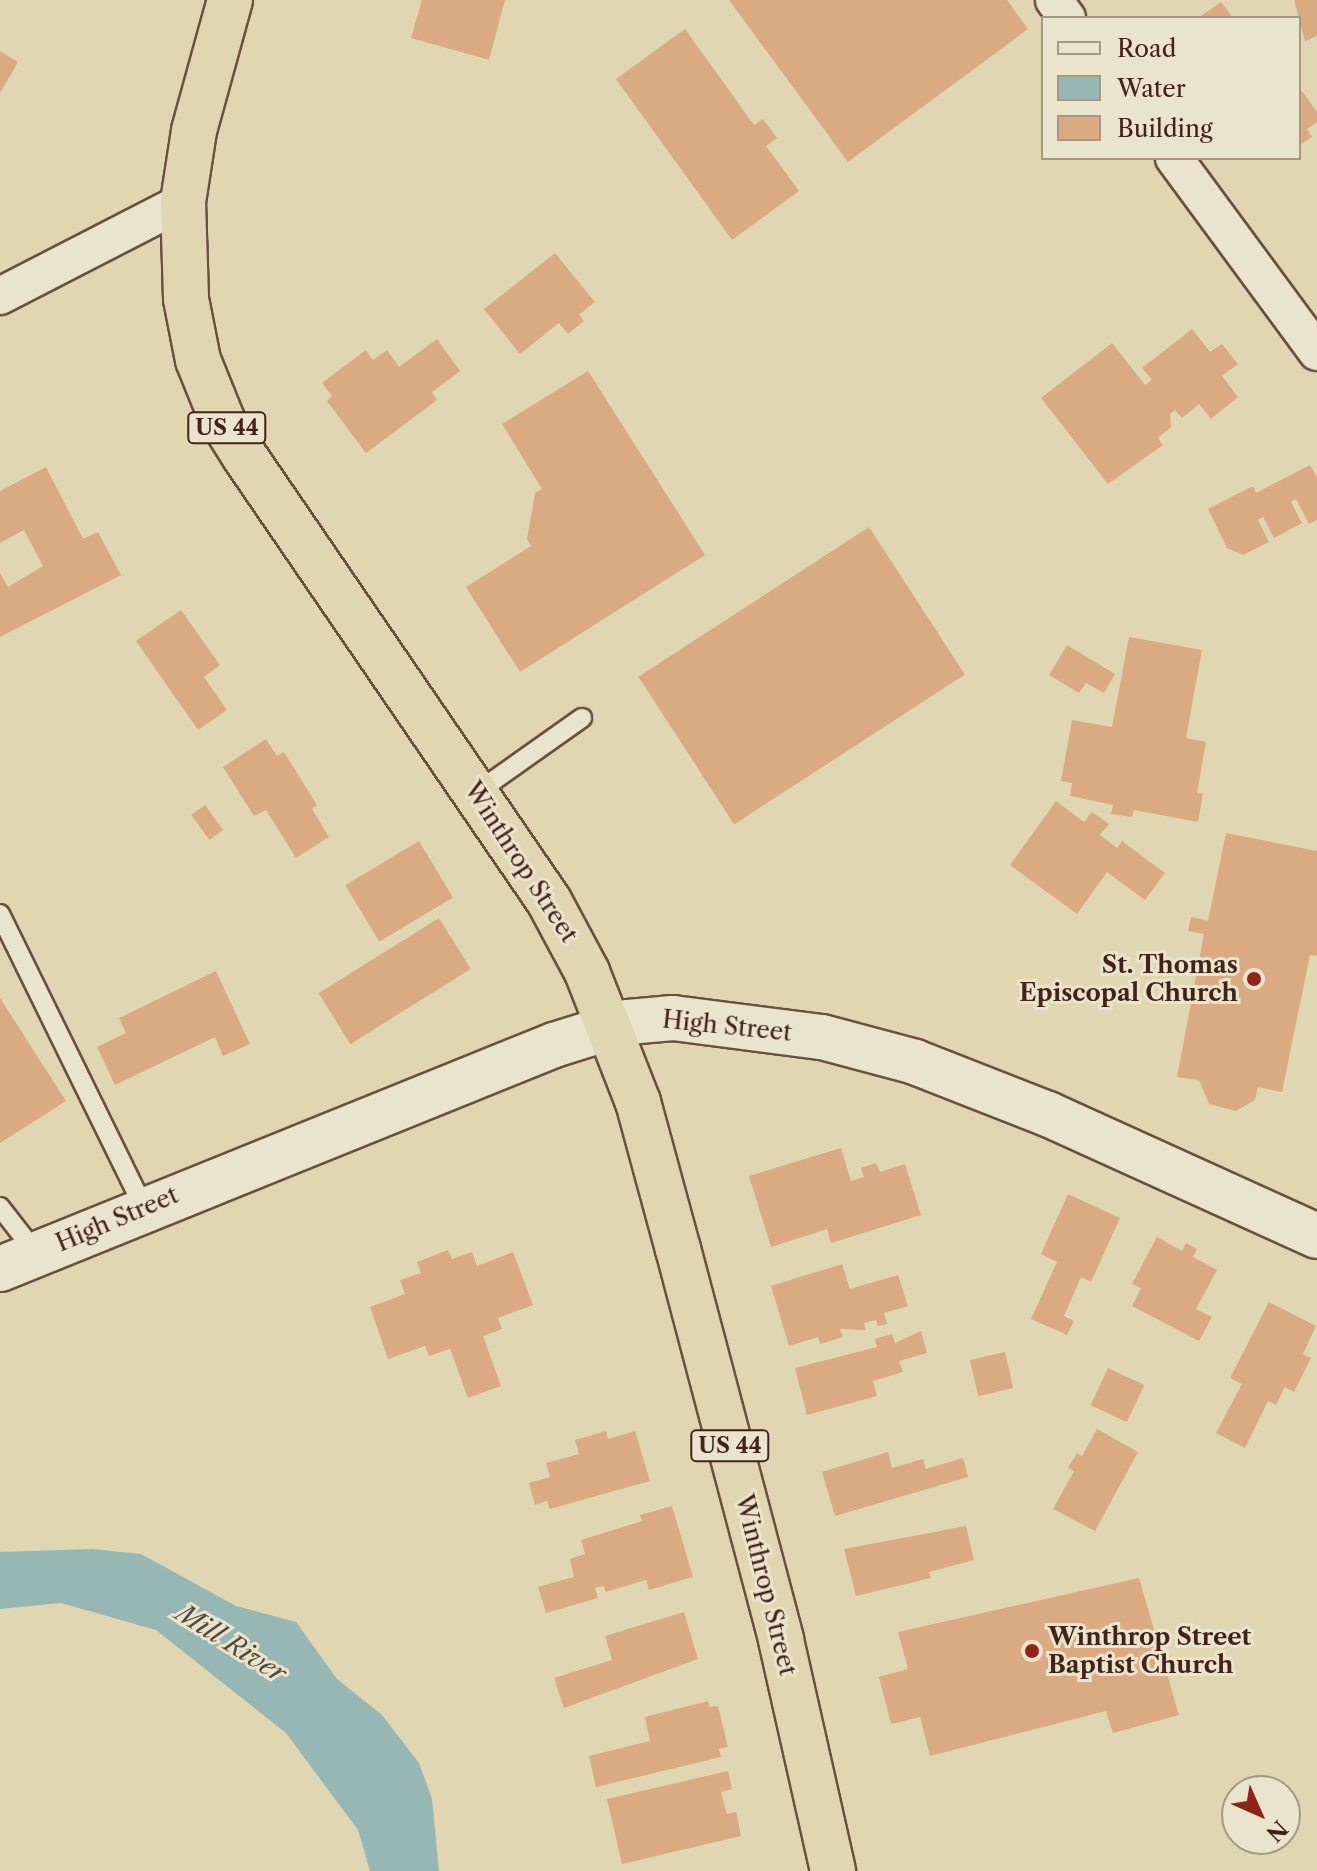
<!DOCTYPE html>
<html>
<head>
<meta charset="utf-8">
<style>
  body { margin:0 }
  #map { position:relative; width:1317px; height:1871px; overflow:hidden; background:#e0d6b2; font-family:"Libre Caslon Text",serif }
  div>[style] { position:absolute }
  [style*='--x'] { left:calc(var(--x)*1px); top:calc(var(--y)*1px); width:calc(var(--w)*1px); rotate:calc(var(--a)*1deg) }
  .water>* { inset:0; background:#96b7b4 }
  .building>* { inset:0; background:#daab83; transform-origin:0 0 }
  .roads { filter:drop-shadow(2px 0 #69503f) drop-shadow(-2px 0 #69503f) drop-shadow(0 2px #69503f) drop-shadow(0 -2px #69503f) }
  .service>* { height:18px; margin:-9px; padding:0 9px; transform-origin:9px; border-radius:9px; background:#ebe4cd }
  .minor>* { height:36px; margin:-18px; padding:0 18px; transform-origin:18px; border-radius:18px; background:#ebe4cd }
  .tertiary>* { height:44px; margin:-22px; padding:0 22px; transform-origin:22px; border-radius:22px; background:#ebe4cd }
  .trunk>* { height:44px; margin:-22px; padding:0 22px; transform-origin:22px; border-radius:22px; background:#e0d6b2 }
  .dots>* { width:22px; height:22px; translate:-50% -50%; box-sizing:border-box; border:4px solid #ebe4cd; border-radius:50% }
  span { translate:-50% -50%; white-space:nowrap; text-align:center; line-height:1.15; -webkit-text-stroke:6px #ebe4cd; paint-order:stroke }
  .shield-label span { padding:2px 6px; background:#ebe4cd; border:2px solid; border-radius:6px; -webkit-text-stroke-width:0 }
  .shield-label { font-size:22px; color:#412319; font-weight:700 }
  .street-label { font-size:24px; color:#412319 }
  .poi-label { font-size:24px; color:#412319; font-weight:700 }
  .right { translate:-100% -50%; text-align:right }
  .left { translate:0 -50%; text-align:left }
  .water-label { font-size:26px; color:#564840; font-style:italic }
  .legend { position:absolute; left:1041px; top:16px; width:260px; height:144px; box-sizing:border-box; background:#ebe4cd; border:2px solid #a79785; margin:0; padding:10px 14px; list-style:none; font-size:24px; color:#412319 }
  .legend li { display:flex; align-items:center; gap:16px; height:40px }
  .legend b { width:40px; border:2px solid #a79785 }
  .north { position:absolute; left:1221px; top:1775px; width:80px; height:80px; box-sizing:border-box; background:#ebe4cd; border:2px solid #a79785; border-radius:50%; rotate:135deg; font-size:22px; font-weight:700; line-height:32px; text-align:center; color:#412319 }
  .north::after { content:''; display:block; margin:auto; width:28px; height:36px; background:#8f2418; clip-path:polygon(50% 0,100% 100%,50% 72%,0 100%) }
</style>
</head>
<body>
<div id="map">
  <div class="water">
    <i style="clip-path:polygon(92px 1549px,141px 1554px,236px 1606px,296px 1622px,337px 1679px,382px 1715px,419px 1763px,432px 1799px,439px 1871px,370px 1871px,358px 1830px,286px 1733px,156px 1630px,61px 1603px,0 1609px,0 1552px)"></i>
  </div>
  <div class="building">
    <i style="clip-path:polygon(422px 0,505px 0,489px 60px,411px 38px)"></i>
    <i style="clip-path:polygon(729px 0,1007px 0,1028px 29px,848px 162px)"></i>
    <i style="clip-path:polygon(1294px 0,1317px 0,1317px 36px,1305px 41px)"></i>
    <i style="clip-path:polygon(1221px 2px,1233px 18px,1198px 18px)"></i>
    <i style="clip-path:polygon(685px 29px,754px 125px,763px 119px,777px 138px,766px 146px,799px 191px,732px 240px,616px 79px)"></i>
    <i style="clip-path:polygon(0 51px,18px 62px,0 93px)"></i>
    <i style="clip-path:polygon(1299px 87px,1317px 112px,1317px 122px,1307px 129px,1312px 137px,1299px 146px)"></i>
    <i style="clip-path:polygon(555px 253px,595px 302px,579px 315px,584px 321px,568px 334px,559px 323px,520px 354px,484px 309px)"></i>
    <i style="clip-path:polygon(1192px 329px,1210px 352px,1222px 344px,1238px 364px,1222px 376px,1238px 397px,1211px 419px,1199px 404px,1182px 418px,1175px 410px,1170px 414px,1171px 427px,1158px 438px,1163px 445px,1108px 484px,1041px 398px,1112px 343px,1145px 385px,1152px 380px,1142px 368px)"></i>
    <i style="clip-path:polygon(437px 339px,460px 371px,432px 392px,437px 400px,366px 453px,327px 401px,332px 396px,322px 383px,366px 350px,373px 360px,387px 350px,399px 367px)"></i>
    <i style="clip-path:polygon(588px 371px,705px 555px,520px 672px,466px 587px,531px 546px,527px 539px,535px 493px,542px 489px,502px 424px)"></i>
    <i style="clip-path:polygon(1310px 465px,1317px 477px,1317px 520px,1309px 524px,1296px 499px,1291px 502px,1302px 523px,1274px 538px,1263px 517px,1258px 520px,1269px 542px,1243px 555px,1227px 548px,1208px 509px,1253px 486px,1256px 493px)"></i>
    <i style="clip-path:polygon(46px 467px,83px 539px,98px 532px,121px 575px,0 637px,0 573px,8px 587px,43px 566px,24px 530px,0 543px,0 491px)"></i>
    <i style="left:869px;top:527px;width:176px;height:275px;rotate:57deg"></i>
    <i style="clip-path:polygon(181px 610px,220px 665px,204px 677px,227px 710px,198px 730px,136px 641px)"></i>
    <i style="clip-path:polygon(1129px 637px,1202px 650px,1186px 738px,1206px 742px,1197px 793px,1203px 794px,1198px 822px,1134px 810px,1132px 817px,1111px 814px,1113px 805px,1070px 796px,1072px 783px,1061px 781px,1072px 720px,1112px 727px)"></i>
    <i style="clip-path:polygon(1067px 645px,1115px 674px,1104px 693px,1086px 683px,1079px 693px,1049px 675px)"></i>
    <i style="clip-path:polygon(266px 739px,277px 756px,284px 752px,317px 805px,312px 809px,329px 837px,296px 858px,266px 810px,254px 816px,223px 767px)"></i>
    <i style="clip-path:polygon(1056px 801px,1084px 822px,1092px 812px,1109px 824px,1100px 835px,1117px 848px,1122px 841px,1165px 873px,1145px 900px,1107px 872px,1077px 914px,1010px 865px)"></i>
    <i style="left:205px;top:805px;width:31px;height:17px;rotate:54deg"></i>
    <i style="clip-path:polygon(1226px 833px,1317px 851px,1317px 956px,1310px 955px,1282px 1092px,1258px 1087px,1255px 1100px,1236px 1111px,1209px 1104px,1199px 1080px,1177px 1077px,1204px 934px,1188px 931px,1191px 917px,1208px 921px)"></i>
    <i style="left:419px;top:841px;width:66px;height:86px;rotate:59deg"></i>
    <i style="left:439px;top:918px;width:60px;height:142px;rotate:58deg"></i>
    <i style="clip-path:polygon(216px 971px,250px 1044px,223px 1056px,215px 1037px,115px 1085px,97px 1047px,126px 1033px,119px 1018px)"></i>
    <i style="clip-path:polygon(0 998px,66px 1101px,0 1143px)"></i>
    <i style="clip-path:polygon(841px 1148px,851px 1181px,864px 1177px,861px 1168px,876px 1163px,880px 1172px,905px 1164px,921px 1215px,831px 1243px,827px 1229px,771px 1247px,749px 1176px)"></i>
    <i style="clip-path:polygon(1068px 1194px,1120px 1218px,1091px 1282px,1081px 1277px,1064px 1316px,1074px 1321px,1067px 1335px,1031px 1319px,1057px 1262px,1041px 1254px)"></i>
    <i style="clip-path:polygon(1157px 1237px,1182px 1251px,1186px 1243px,1197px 1249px,1193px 1257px,1217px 1270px,1196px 1309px,1212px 1317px,1199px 1341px,1132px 1306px,1141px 1288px,1132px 1284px)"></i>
    <i style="clip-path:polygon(448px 1250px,452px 1259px,472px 1252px,477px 1266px,513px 1252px,533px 1305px,498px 1318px,502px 1329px,483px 1336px,501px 1386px,468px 1398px,450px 1349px,429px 1356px,425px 1346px,388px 1359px,370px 1307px,405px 1294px,400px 1280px,421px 1273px,417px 1262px)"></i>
    <i style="clip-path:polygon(842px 1264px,850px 1289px,898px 1275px,908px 1306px,884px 1313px,887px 1324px,878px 1326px,876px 1320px,864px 1323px,866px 1330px,840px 1329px,843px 1337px,820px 1344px,818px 1337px,789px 1346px,771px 1286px)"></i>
    <i style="clip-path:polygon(1269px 1302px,1316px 1326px,1303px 1354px,1311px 1358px,1294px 1392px,1285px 1387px,1276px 1405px,1268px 1401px,1245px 1448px,1216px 1433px,1242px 1384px,1230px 1378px)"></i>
    <i style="clip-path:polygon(921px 1331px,927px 1353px,899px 1361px,903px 1372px,873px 1381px,877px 1396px,807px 1415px,795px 1368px,877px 1347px,875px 1339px,892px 1334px,895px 1343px)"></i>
    <i style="left:1005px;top:1352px;width:37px;height:36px;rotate:77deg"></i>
    <i style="left:1108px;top:1368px;width:40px;height:41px;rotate:25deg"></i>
    <i style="clip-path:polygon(1097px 1429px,1138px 1452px,1095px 1531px,1053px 1509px,1074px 1471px,1068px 1468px,1077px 1453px,1082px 1456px)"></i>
    <i style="clip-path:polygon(606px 1431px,608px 1439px,635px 1431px,650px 1481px,550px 1509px,547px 1501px,535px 1505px,529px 1483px,550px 1477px,546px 1463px,579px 1454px,575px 1440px)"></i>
    <i style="clip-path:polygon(888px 1452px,892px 1468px,923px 1459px,926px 1469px,963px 1458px,968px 1477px,835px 1516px,822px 1472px)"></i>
    <i style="clip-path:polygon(672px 1506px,693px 1577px,649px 1590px,646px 1580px,606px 1592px,604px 1586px,595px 1588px,598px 1598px,546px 1613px,538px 1587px,574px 1577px,570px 1559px,585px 1554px,581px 1540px,642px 1521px,640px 1515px)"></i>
    <i style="clip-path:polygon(966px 1526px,974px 1560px,929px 1572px,931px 1578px,856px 1596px,844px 1549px)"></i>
    <i style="clip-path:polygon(1139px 1578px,1179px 1715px,1113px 1733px,1106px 1711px,930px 1756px,920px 1717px,891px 1724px,879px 1677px,908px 1669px,898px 1632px)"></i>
    <i style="clip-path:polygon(684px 1612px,698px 1659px,564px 1708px,554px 1678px,612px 1660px,605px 1636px)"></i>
    <i style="clip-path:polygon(708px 1701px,710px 1707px,718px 1706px,728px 1747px,719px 1749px,721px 1757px,596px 1787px,589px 1756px,650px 1741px,645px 1717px)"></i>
    <i style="clip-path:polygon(728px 1771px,732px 1789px,721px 1792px,727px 1814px,736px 1812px,741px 1836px,622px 1864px,607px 1799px)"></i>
  </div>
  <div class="roads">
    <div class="service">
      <i style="--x:476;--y:793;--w:130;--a:-35.3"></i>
      <i style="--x:0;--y:914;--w:327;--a:63.9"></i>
      <i style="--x:0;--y:1207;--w:58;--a:52"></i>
    </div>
    <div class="minor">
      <i style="--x:1054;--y:0;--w:22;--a:54"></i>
      <i style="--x:1174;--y:158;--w:241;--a:53.6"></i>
      <i style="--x:0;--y:296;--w:206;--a:-27.2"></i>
    </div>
    <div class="tertiary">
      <i style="--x:0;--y:1269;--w:598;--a:-22.02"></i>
      <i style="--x:554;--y:1045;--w:77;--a:-17.3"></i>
      <i style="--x:628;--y:1022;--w:45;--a:-5.1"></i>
      <i style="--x:673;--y:1018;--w:150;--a:7.3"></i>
      <i style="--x:822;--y:1037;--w:96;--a:15"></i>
      <i style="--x:915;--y:1062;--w:143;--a:21.4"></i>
      <i style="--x:1048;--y:1114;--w:295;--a:24.4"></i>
    </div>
    <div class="trunk">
      <i style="--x:230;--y:0;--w:136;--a:105.4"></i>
      <i style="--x:194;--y:131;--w:72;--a:98.8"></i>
      <i style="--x:183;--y:202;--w:97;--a:88.2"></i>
      <i style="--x:186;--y:299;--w:62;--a:78.9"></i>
      <i style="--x:198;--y:360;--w:67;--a:68"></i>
      <i style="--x:223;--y:422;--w:41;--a:57.8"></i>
      <i style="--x:245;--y:457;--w:538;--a:55.6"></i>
      <i style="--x:549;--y:901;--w:81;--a:61.8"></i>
      <i style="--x:587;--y:972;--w:140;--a:68.6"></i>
      <i style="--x:638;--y:1102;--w:152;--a:74.8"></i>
      <i style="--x:678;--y:1249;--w:404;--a:75.2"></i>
      <i style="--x:781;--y:1640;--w:237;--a:77.3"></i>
    </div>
  </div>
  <div class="dots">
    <i style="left:1254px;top:979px;background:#8f2418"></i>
    <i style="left:1032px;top:1651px;background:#8f2418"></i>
  </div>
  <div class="shield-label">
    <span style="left:227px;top:428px">US 44</span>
    <span style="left:730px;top:1446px">US 44</span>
  </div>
  <div class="street-label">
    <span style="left:521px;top:862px;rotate:57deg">Winthrop Street</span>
    <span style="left:727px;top:1026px;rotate:6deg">High Street</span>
    <span style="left:117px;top:1219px;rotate:-23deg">High Street</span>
    <span style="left:766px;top:1585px;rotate:76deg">Winthrop Street</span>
  </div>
  <div class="poi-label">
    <span class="right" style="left:1238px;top:979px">St. Thomas<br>Episcopal Church</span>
    <span class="left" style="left:1048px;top:1651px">Winthrop Street<br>Baptist Church</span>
  </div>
  <div class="water-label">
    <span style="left:231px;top:1644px;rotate:32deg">Mill River</span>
  </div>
  <ul class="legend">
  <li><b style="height:10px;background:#ebe4cd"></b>Road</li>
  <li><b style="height:22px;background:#96b7b4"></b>Water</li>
  <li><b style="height:22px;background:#daab83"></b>Building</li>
  </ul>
  <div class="north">N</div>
</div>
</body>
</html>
